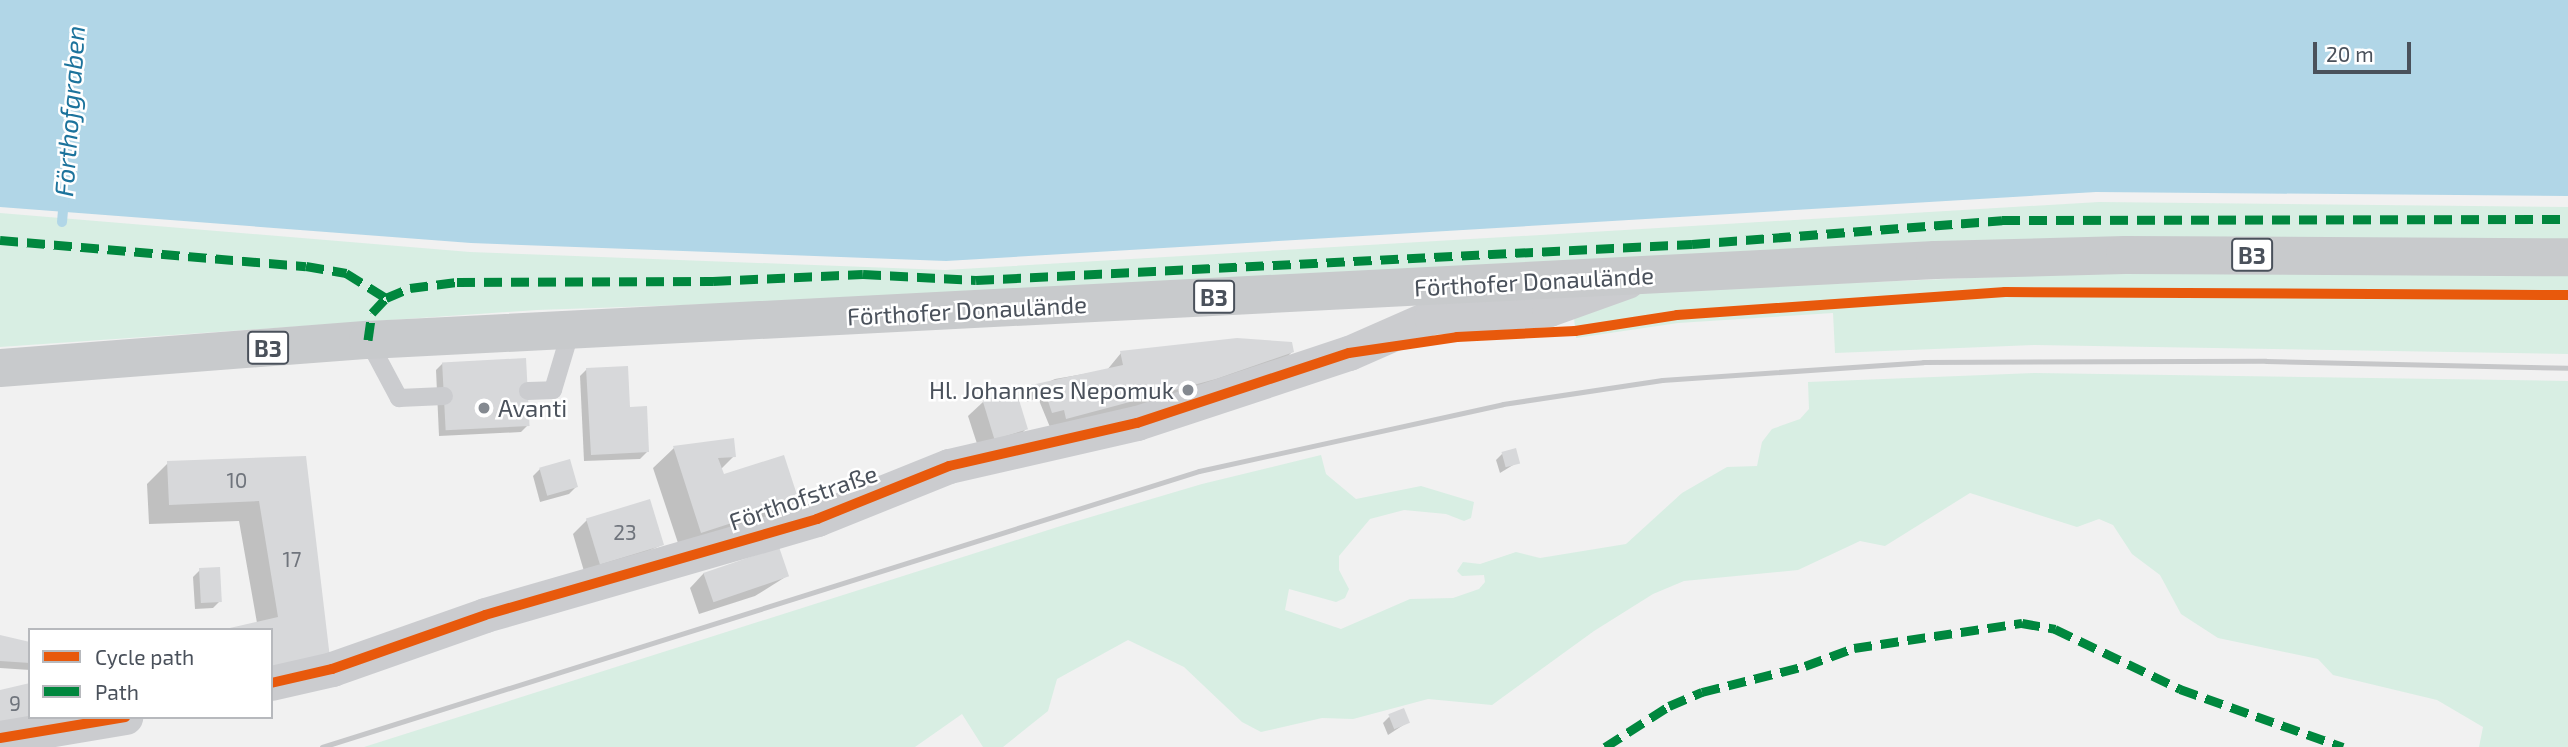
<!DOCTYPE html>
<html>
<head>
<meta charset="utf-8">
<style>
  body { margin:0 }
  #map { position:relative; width:2568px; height:747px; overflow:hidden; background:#f1f1f1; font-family:"Exo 2",sans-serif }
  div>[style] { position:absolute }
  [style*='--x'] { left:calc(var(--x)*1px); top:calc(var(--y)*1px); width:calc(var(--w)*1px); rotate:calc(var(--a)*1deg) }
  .green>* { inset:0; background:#d8eee3 }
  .water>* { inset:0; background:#b1d6e7 }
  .shadow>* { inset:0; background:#0003 }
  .stream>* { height:10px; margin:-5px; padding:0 5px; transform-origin:5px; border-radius:5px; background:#b1d6e7 }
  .building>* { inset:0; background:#d7d8da; transform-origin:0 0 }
  .service>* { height:18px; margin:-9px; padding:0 9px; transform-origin:9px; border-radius:9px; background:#cbcccf }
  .minor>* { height:35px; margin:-17.5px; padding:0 17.5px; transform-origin:17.5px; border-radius:17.5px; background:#cbcccf }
  .primary>* { height:38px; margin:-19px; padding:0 19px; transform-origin:19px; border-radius:19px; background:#c8cacc }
  .rail>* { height:5px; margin:-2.5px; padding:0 2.5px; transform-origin:2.5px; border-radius:2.5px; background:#c6c7c9 }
  .quiet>* { height:9px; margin-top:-4.5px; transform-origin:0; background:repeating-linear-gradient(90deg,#00873e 0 18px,transparent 0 27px) }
  .cycleway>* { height:10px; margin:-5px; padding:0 5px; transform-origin:5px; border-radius:5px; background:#e8590c }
  .dots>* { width:19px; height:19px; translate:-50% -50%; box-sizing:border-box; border:4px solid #fff; border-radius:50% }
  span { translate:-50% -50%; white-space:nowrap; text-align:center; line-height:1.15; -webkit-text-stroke:5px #fff; paint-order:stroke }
  .number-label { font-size:21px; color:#6f747c }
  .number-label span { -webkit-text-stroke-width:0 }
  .shield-label span { padding:2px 5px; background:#fff; border:2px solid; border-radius:5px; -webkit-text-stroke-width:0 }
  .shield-label { font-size:23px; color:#4a515b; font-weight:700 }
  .street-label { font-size:24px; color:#4a515b }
  .poi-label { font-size:24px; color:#4a515b }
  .right { translate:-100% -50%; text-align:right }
  .left { translate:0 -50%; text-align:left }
  .water-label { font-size:26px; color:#1c739c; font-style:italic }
  .legend { position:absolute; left:28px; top:628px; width:245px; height:91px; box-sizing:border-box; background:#fff; border:2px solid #b7b9bd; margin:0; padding:9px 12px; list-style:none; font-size:21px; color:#4a515b }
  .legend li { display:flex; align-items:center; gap:14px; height:35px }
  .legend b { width:35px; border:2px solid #b7b9bd }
  .scale { position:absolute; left:2313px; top:42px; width:98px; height:32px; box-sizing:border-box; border:4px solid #4a515b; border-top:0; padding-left:9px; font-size:21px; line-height:24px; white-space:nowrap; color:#4a515b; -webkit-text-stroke:5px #fff; paint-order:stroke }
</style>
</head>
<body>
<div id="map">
  <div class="green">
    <i style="clip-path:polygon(2099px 202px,2568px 207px,2568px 241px,537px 310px,0 347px,0 213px,470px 252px,945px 270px)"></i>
    <i style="clip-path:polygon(2124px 272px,2568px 274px,2568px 354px,2034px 345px,1835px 353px,1833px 313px,1678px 323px,1576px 338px,1574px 318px,1648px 291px)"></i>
    <i style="clip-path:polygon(2035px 373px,2568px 381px,2568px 747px,2479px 747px,2483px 727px,2437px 700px,2333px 675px,2318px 659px,2218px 638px,2181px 614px,2160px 575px,2132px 554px,2113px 525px,2099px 519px,2077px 527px,1970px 493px,1885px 546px,1860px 541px,1798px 570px,1684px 581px,1653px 594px,1594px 631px,1492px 705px,1428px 699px,1353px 719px,1322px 718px,1261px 732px,1242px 722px,1184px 667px,1128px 640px,1057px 679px,1048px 711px,1003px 747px,983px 747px,962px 714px,915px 747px,364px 747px,1067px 524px,1202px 484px,1321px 455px,1326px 474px,1356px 499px,1421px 486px,1474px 502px,1471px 518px,1464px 521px,1446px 514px,1404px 510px,1370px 519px,1339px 556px,1339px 570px,1349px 589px,1345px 598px,1336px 602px,1289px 589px,1285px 610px,1341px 629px,1410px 599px,1453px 598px,1479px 589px,1485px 582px,1484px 575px,1462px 576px,1457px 571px,1463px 562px,1480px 564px,1516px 552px,1540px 558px,1626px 544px,1682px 493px,1727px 467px,1757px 466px,1762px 442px,1772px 429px,1800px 419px,1809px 409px,1808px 382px)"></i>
  </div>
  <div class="water">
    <i style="clip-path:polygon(0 0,2568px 0,2568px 196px,2096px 192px,946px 261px,471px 243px,0 207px)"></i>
  </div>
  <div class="shadow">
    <i style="clip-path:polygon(1292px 352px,1278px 366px,1052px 432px,1038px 398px,1027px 402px,1025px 393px,1055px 379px,1107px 370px,1121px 353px)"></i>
    <i style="clip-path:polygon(443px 363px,528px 425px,521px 432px,439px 436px,436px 370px)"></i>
    <i style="clip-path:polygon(587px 369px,629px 408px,647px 452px,640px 459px,584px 461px,580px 376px)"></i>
    <i style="clip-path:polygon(983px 402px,1026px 429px,1012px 443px,980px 453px,968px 416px)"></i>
    <i style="clip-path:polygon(674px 448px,734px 456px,720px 470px,722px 476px,797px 500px,777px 521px,681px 552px,653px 468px)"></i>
    <i style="clip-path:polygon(1503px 453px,1518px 462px,1500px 473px,1496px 460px)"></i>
    <i style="clip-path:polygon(305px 458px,271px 685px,271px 630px,257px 623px,239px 521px,149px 524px,147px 484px,168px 463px)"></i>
    <i style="clip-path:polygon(540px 469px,576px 487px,569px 494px,540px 502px,533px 476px)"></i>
    <i style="clip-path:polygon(587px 520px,662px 545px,586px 578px,573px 534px)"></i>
    <i style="clip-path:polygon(200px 570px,220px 601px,213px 608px,195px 609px,193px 577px)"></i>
    <i style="clip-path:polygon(704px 573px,787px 576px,755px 596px,699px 614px,690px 588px)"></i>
    <i style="clip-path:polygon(0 637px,30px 643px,30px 670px,0 668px)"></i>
    <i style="clip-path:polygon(1389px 717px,1408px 722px,1388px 735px,1383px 723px)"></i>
  </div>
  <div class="stream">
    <i style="--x:62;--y:222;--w:24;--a:-85"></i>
  </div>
  <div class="building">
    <i style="clip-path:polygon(1237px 338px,1292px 342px,1294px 352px,1216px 379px,1066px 419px,1064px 410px,1052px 413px,1045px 392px,1034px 396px,1031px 385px,1123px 365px,1120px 351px)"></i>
    <i style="left:526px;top:358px;width:68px;height:84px;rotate:87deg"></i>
    <i style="clip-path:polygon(628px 366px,630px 407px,647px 406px,649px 452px,591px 455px,586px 368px)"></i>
    <i style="left:1016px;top:390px;width:41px;height:35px;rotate:73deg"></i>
    <i style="clip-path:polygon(734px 438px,736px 457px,718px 458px,724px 474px,784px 455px,799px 501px,701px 533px,673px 446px)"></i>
    <i style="left:1516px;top:448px;width:16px;height:15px;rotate:75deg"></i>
    <i style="clip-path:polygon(306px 456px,330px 658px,271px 669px,271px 630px,221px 630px,278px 617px,259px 501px,169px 505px,167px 461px)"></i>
    <i style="left:570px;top:459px;width:29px;height:32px;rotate:74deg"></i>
    <i style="left:650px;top:499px;width:48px;height:67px;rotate:73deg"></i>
    <i style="left:779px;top:547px;width:31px;height:80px;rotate:71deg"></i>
    <i style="left:220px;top:567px;width:35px;height:21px;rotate:87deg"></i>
    <i style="clip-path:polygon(0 635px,30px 642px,30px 663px,0 661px)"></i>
    <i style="clip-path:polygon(30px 683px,30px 717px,0 722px,0 690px)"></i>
    <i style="left:1404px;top:708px;width:16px;height:17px;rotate:68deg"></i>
  </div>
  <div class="service">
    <i style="--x:368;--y:340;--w:66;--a:61.9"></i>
    <i style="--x:399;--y:398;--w:45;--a:-2.5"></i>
    <i style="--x:528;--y:391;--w:25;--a:-2"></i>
    <i style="--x:553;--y:390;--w:63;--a:-73.3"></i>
  </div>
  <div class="minor">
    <i style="--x:271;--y:683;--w:63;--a:-12.9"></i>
    <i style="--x:332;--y:669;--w:162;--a:-19.4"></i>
    <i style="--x:485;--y:615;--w:346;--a:-16.1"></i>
    <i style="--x:817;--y:519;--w:142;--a:-21.9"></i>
    <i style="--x:949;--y:466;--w:193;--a:-12.9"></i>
    <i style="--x:1137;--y:423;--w:223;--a:-18.3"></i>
    <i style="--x:1349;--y:353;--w:90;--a:-23.7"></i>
    <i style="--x:1431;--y:317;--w:118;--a:-3.9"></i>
    <i style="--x:1549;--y:309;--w:83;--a:-19.7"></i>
    <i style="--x:0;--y:738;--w:127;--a:-9.5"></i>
  </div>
  <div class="primary">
    <i style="--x:0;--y:368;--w:369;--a:-4.4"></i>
    <i style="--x:368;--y:340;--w:1569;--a:-2.92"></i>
    <i style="--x:1935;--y:260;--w:190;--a:-1.5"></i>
    <i style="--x:2125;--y:255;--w:443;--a:0.3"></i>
  </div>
  <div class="rail">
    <i style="--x:322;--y:747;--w:919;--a:-17.47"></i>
    <i style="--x:1199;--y:471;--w:311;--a:-12.4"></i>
    <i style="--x:1503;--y:404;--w:161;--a:-8.6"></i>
    <i style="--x:1662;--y:380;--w:262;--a:-3.9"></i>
    <i style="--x:1923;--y:362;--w:343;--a:-0.2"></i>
    <i style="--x:2266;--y:361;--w:302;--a:1.3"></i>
  </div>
  <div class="quiet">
    <i style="--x:0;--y:240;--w:307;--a:4.9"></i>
    <i style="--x:306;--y:266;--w:41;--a:9.9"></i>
    <i style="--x:346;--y:273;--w:47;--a:32"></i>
    <i style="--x:368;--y:340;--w:27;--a:-82"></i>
    <i style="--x:372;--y:313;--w:21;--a:-47"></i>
    <i style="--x:386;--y:298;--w:26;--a:-23"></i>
    <i style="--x:410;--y:288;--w:47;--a:-7.3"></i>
    <i style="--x:457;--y:282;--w:256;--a:-0.2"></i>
    <i style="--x:713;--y:281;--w:150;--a:-2.7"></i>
    <i style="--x:863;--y:274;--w:113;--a:3"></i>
    <i style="--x:976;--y:280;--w:717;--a:-2.88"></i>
    <i style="--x:1692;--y:244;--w:311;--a:-4.4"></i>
    <i style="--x:2002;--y:220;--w:566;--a:-0.1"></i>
    <i style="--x:1605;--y:747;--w:76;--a:-32.6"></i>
    <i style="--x:1669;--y:706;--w:36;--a:-23"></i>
    <i style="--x:1702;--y:692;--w:106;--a:-14.2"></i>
    <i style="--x:1805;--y:666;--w:52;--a:-20.2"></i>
    <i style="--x:1854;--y:648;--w:170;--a:-8.5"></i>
    <i style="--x:2022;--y:623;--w:34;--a:10"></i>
    <i style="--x:2055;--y:629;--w:139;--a:25.6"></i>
    <i style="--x:2180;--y:689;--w:173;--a:19.6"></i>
  </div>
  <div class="cycleway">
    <i style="--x:271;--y:683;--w:63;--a:-12.9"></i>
    <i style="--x:332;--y:669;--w:162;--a:-19.4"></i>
    <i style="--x:485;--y:615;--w:346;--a:-16.1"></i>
    <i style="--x:817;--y:519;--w:142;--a:-21.9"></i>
    <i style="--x:949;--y:466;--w:193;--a:-12.9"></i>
    <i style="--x:1137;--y:423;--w:223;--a:-18.3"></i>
    <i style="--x:1349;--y:353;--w:109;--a:-8.4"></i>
    <i style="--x:1457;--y:337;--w:118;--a:-2.9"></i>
    <i style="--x:1575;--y:331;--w:103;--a:-8.9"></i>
    <i style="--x:1677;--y:315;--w:329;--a:-4"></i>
    <i style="--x:2005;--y:292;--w:563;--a:0.31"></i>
    <i style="--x:0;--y:738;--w:127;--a:-9.5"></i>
  </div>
  <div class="dots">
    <i style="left:1188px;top:390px;background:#848990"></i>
    <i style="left:484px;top:408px;background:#848990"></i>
  </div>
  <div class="number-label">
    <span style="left:237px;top:480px">10</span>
    <span style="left:625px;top:532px">23</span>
    <span style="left:292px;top:559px">17</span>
    <span style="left:15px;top:703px">9</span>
  </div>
  <div class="shield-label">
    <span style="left:2252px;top:255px">B3</span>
    <span style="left:1214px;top:297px">B3</span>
    <span style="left:268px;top:348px">B3</span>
  </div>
  <div class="street-label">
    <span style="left:1534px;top:281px;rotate:-3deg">Förthofer Donaulände</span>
    <span style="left:967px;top:310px;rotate:-3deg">Förthofer Donaulände</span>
    <span style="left:803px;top:497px;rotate:-19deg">Förthofstraße</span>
  </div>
  <div class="poi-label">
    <span class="right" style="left:1174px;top:390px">Hl. Johannes Nepomuk</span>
    <span class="left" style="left:498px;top:408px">Avanti</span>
  </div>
  <div class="water-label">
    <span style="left:69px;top:111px;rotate:-86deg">Förthofgraben</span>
  </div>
  <ul class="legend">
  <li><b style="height:9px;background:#e8590c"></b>Cycle path</li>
  <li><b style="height:9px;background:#00873e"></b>Path</li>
  </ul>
  <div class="scale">20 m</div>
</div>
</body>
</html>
